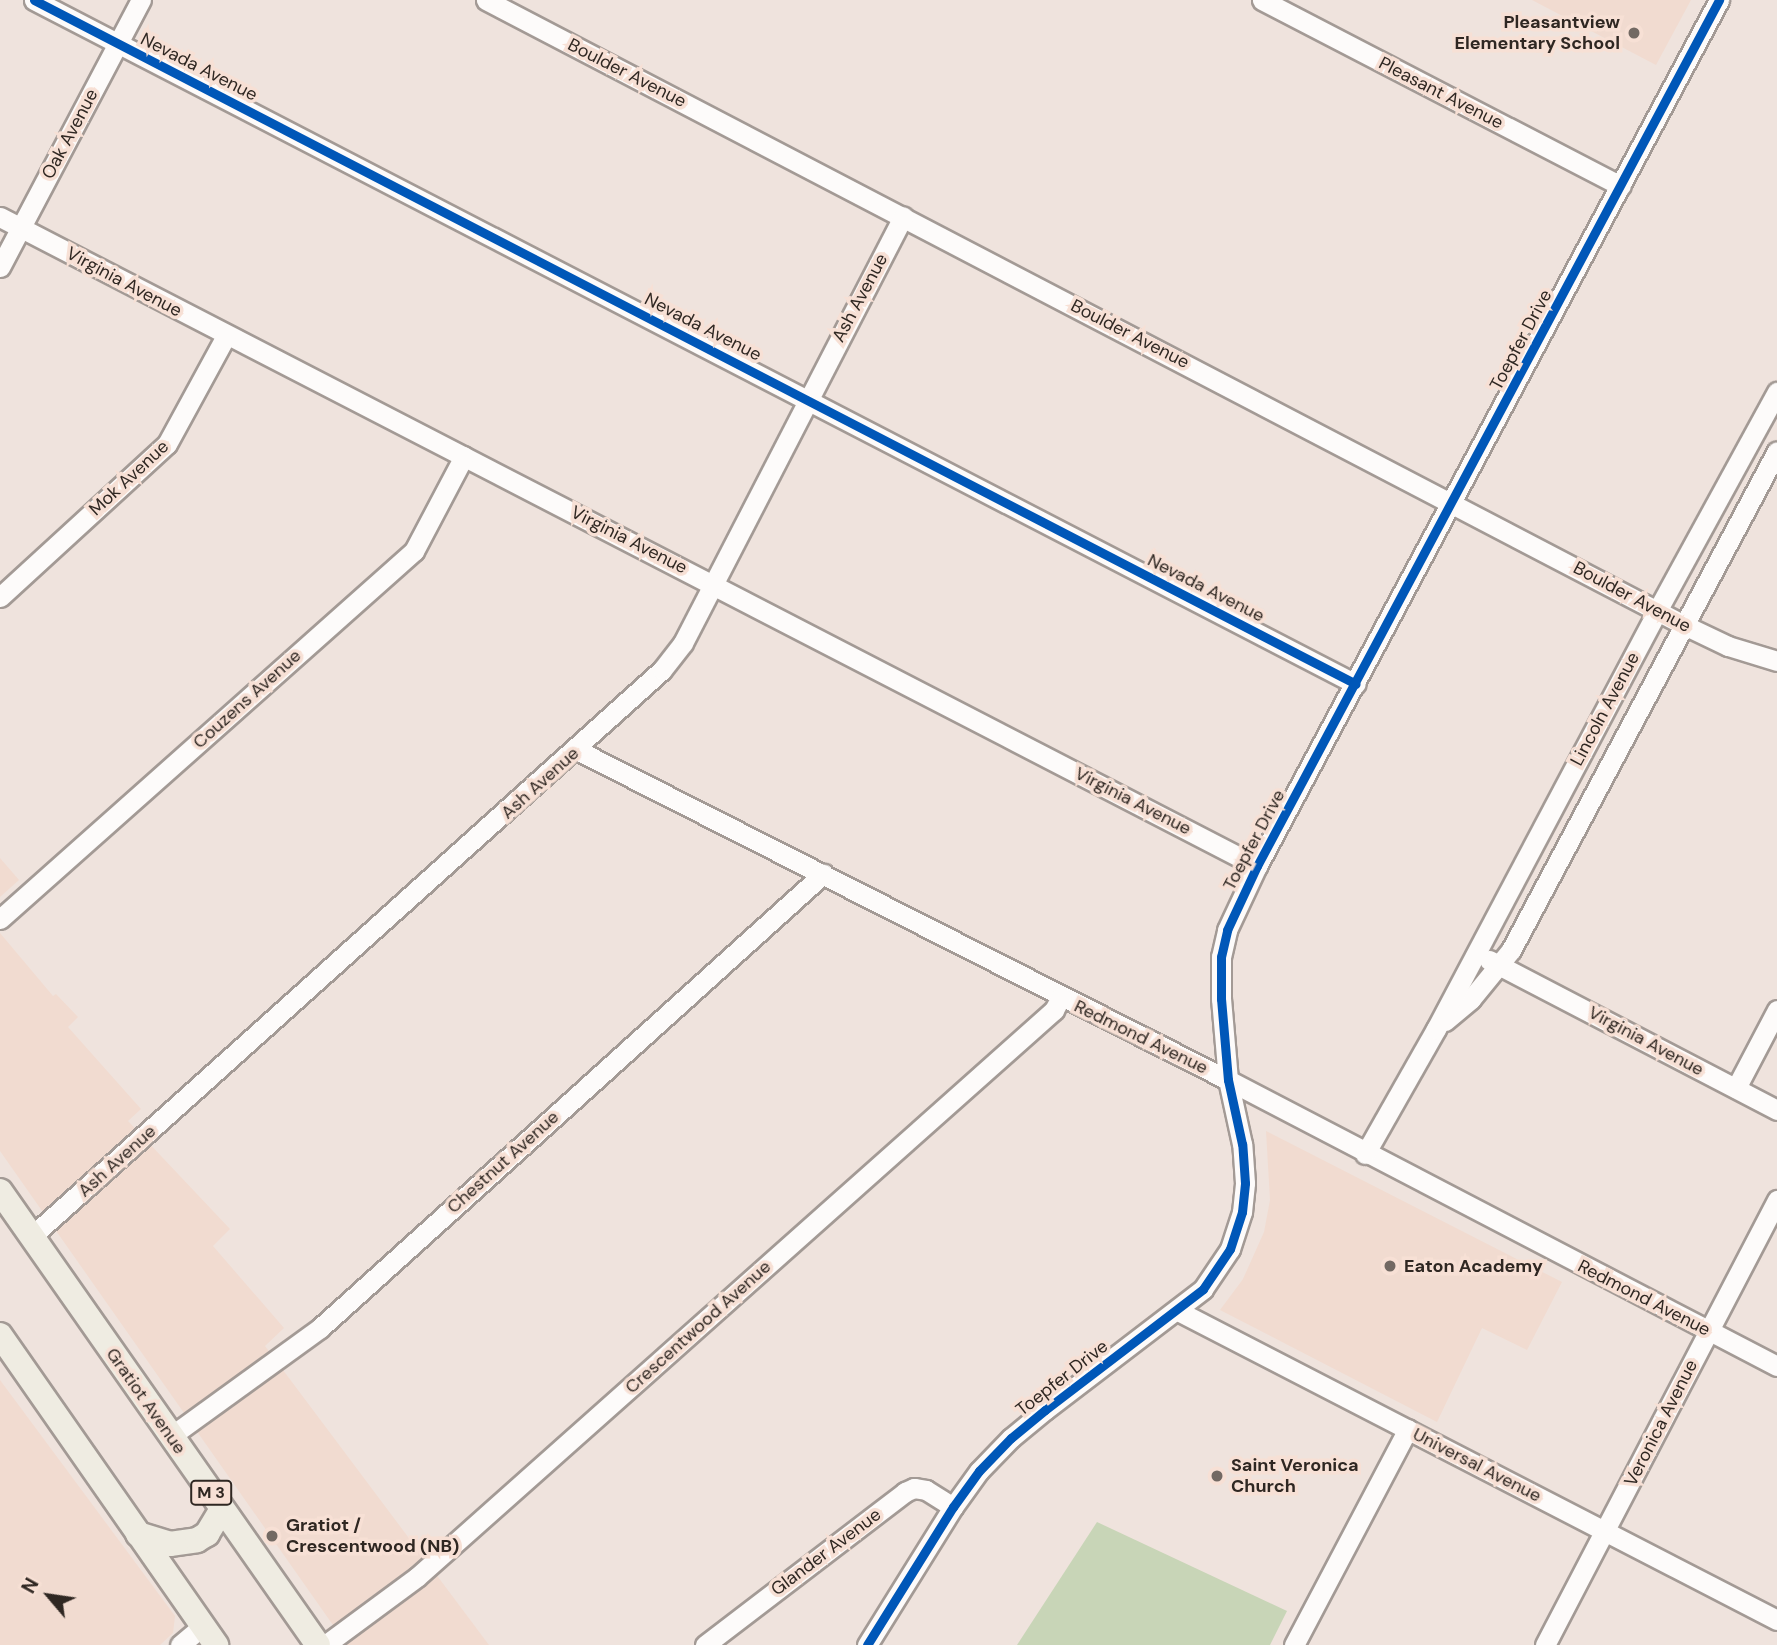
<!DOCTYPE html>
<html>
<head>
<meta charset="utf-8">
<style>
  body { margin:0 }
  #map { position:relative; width:1777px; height:1645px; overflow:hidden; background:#efe3dd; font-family:"DM Sans",sans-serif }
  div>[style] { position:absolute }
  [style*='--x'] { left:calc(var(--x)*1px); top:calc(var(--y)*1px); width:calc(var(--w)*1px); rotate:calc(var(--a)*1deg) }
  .built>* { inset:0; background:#f1dbd0 }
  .green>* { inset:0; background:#c8d5b7 }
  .roads { filter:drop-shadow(2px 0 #a39a95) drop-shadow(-2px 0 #a39a95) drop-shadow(0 2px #a39a95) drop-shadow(0 -2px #a39a95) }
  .minor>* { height:19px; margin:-9.5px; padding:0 9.5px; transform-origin:9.5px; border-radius:9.5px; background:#fdfbfa }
  .major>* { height:24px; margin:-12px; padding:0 12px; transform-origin:12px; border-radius:12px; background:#efece2 }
  .cycleway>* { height:9px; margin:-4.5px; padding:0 4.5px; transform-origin:4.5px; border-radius:4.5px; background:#0057b8 }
  .dots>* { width:19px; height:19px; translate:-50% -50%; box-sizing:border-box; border:4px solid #f7e0d5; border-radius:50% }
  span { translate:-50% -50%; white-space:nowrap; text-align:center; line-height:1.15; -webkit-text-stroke:7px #f7e0d5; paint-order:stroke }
  .shield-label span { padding:2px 5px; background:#f7e0d5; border:2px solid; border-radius:5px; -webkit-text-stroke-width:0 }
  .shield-label { font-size:16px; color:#2f2722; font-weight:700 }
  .poi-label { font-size:18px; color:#2f2722; font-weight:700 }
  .right { translate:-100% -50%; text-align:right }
  .left { translate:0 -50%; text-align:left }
  .street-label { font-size:18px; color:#2f2722 }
  .north { position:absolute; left:14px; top:1561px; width:70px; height:70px; -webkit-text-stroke:5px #f7e0d5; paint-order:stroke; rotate:299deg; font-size:19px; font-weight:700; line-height:28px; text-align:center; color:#2f2722 }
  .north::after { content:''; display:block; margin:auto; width:24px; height:32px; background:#2f2722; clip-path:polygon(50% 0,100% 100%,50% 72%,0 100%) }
</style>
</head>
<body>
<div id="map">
  <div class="built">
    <i style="clip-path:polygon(1532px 0,1691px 0,1656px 65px)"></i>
    <i style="clip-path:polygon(0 858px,19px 880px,0 897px)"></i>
    <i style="clip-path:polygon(0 933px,53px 996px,56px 994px,78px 1017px,68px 1027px,141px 1109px,128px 1121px,230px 1229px,213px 1246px,284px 1328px,265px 1346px,489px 1645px,347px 1645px,0 1151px)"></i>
    <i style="clip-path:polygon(1266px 1131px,1562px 1282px,1527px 1350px,1482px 1328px,1437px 1422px,1220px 1310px,1243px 1279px,1264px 1232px,1270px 1200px)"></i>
    <i style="clip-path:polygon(0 1380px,175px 1616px,173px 1633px,160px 1645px,0 1645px)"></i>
  </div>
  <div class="green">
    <i style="clip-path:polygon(1097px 1522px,1287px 1611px,1270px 1645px,1017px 1645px)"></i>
  </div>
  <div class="roads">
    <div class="minor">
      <i style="--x:34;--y:0;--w:1488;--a:27.36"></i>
      <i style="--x:486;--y:0;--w:1351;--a:27.55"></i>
      <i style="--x:1684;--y:625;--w:49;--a:25.5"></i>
      <i style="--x:1728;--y:646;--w:51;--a:17"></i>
      <i style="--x:1262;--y:0;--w:404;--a:27.4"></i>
      <i style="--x:0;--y:217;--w:1415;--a:27.31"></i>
      <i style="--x:0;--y:267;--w:302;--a:-62.2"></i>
      <i style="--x:0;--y:597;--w:226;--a:-42.5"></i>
      <i style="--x:167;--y:444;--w:123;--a:-61.4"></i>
      <i style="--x:577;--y:750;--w:730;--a:26.88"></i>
      <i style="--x:1228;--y:1080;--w:619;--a:27.52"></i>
      <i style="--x:0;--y:919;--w:554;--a:-41.63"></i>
      <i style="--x:414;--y:551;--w:107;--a:-62.2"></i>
      <i style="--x:1489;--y:960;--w:325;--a:27.5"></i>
      <i style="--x:1445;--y:1021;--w:34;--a:-40"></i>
      <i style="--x:1471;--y:999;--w:63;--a:-50.8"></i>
      <i style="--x:1511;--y:950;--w:565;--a:-61.94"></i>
      <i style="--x:1736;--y:1088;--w:88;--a:-62.3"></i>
      <i style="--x:1365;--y:1154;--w:144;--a:-60.4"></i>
      <i style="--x:1436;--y:1029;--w:473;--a:-62.1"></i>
      <i style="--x:1657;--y:611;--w:250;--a:-61.3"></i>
      <i style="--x:32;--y:1236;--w:847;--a:-41.94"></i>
      <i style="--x:662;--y:670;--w:34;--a:-52"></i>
      <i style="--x:683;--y:643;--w:480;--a:-62.7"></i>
      <i style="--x:1178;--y:1311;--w:674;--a:27.29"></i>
      <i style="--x:171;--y:1436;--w:184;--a:-35.9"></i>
      <i style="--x:320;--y:1328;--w:678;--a:-42.07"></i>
      <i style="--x:180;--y:1645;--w:30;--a:-40"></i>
      <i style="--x:325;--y:1645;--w:114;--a:-36.5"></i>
      <i style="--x:417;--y:1577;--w:853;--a:-41.67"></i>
      <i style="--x:1054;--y:1010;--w:15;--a:-62"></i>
      <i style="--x:705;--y:1645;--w:252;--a:-37.4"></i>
      <i style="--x:905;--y:1492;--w:10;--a:-24"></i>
      <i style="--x:914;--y:1488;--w:12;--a:9"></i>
      <i style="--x:926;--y:1490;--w:32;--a:32"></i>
      <i style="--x:867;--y:1645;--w:163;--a:-58.1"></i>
      <i style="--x:953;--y:1507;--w:44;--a:-54.2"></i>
      <i style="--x:979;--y:1471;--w:46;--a:-45.9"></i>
      <i style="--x:1011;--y:1438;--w:44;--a:-39.5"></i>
      <i style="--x:1045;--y:1410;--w:199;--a:-37.4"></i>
      <i style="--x:1203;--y:1289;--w:48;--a:-56"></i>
      <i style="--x:1230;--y:1249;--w:39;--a:-72"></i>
      <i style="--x:1242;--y:1212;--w:29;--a:-84"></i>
      <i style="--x:1245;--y:1183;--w:39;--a:-94"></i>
      <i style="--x:1242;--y:1144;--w:66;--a:-102.3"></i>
      <i style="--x:1228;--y:1080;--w:81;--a:-94.9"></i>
      <i style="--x:1221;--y:999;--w:42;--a:-90"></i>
      <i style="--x:1221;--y:957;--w:28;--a:-77"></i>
      <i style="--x:1227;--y:930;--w:71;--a:-64.9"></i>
      <i style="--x:1257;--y:866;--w:982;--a:-61.92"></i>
      <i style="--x:1294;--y:1645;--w:244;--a:-62.2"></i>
      <i style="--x:1545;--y:1645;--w:502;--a:-62.46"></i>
    </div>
    <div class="major">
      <i style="--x:0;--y:1191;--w:554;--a:54.99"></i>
      <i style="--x:0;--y:1335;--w:378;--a:55.1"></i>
      <i style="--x:138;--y:1534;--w:34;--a:17"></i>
      <i style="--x:170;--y:1544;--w:27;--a:-8"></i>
      <i style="--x:197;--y:1540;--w:12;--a:-31"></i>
      <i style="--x:207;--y:1534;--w:29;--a:-59"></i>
    </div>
  </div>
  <div class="cycleway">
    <i style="--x:34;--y:0;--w:1488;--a:27.36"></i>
    <i style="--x:867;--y:1645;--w:163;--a:-58.1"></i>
    <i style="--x:953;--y:1507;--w:44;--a:-54.2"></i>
    <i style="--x:979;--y:1471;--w:46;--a:-45.9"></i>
    <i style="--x:1011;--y:1438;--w:44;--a:-39.5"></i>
    <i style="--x:1045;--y:1410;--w:199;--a:-37.4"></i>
    <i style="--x:1203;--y:1289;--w:48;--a:-56"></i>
    <i style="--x:1230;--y:1249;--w:39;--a:-72"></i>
    <i style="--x:1242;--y:1212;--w:29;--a:-84"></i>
    <i style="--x:1245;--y:1183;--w:39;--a:-94"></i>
    <i style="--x:1242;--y:1144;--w:66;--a:-102.3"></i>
    <i style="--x:1228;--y:1080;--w:81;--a:-94.9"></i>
    <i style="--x:1221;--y:999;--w:42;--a:-90"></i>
    <i style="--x:1221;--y:957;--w:28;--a:-77"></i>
    <i style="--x:1227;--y:930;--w:71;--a:-64.9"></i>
    <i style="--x:1257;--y:866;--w:982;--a:-61.92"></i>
  </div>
  <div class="dots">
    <i style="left:1634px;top:33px;background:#726963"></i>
    <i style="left:1390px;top:1266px;background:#726963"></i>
    <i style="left:1217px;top:1476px;background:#726963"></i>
    <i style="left:272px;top:1536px;background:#726963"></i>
  </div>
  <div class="shield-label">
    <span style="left:211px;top:1493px">M 3</span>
  </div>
  <div class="poi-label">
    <span class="right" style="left:1620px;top:33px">Pleasantview<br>Elementary School</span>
    <span class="left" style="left:1404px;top:1266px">Eaton Academy</span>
    <span class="left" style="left:1231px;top:1476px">Saint Veronica<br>Church</span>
    <span class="left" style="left:286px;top:1536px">Gratiot /<br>Crescentwood (NB)</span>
  </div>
  <div class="street-label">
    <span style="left:199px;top:67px;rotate:27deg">Nevada Avenue</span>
    <span style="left:627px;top:73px;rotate:27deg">Boulder Avenue</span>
    <span style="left:1441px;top:93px;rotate:27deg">Pleasant Avenue</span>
    <span style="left:70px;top:134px;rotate:-62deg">Oak Avenue</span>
    <span style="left:124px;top:282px;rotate:28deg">Virginia Avenue</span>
    <span style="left:860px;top:298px;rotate:-62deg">Ash Avenue</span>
    <span style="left:703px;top:327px;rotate:27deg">Nevada Avenue</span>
    <span style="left:1130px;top:334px;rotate:27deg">Boulder Avenue</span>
    <span style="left:1521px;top:340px;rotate:-62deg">Toepfer Drive</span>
    <span style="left:129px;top:478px;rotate:-43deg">Mok Avenue</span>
    <span style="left:629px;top:540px;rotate:27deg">Virginia Avenue</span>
    <span style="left:1206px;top:588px;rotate:27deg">Nevada Avenue</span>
    <span style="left:1632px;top:597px;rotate:28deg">Boulder Avenue</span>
    <span style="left:247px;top:699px;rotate:-42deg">Couzens Avenue</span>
    <span style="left:1605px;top:709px;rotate:-62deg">Lincoln Avenue</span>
    <span style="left:540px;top:783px;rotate:-42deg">Ash Avenue</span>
    <span style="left:1133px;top:801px;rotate:27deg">Virginia Avenue</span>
    <span style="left:1254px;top:840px;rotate:-62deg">Toepfer Drive</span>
    <span style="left:1141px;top:1037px;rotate:26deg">Redmond Avenue</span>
    <span style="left:1646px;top:1041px;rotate:28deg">Virginia Avenue</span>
    <span style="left:117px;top:1161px;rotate:-42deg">Ash Avenue</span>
    <span style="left:503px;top:1162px;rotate:-42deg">Chestnut Avenue</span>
    <span style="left:1644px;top:1298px;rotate:27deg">Redmond Avenue</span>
    <span style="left:698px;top:1327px;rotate:-42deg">Crescentwood Avenue</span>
    <span style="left:1062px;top:1378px;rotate:-38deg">Toepfer Drive</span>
    <span style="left:146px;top:1401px;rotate:55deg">Gratiot Avenue</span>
    <span style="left:1661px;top:1423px;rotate:-63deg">Veronica Avenue</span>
    <span style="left:1477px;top:1465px;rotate:27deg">Universal Avenue</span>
    <span style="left:826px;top:1552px;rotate:-37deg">Glander Avenue</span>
  </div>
  <div class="north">N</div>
</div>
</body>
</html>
